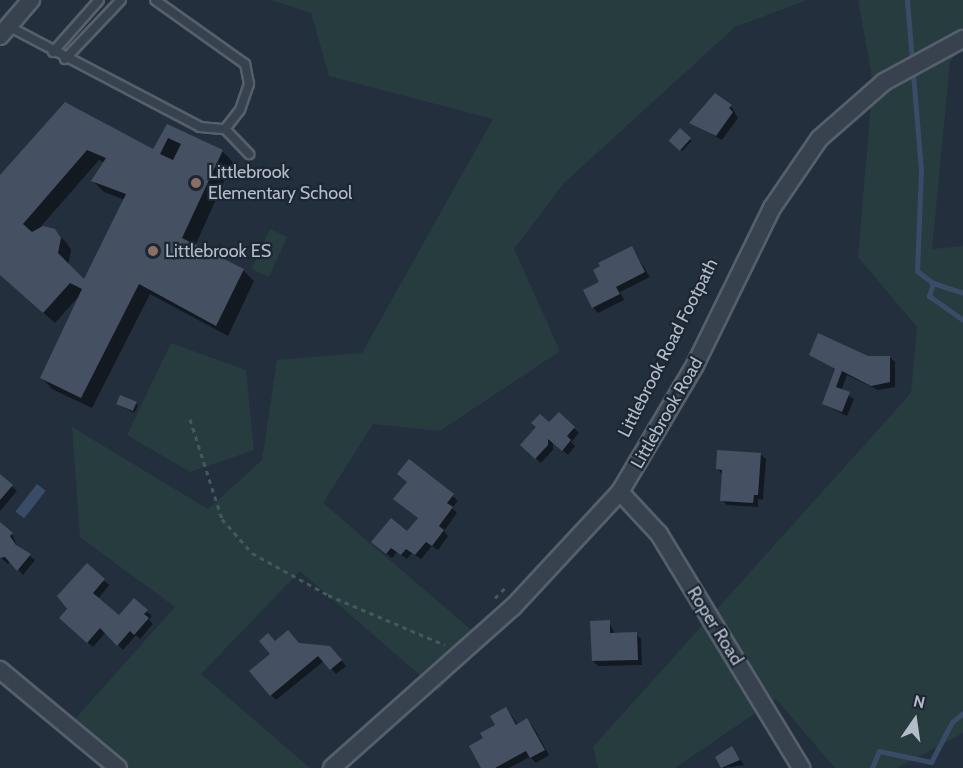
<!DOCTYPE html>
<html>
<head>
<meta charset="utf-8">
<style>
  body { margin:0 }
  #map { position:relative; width:963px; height:768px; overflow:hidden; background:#242f3e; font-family:Cabin,sans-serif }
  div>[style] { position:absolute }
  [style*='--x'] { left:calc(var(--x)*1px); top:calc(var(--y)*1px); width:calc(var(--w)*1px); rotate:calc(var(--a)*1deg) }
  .green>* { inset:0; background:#263c3f; transform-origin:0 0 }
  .water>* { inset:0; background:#394c67; transform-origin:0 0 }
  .shadow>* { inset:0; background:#0007; transform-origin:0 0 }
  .stream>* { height:5px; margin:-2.5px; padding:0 2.5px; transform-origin:2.5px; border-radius:2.5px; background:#394c67 }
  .building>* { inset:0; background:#455162; transform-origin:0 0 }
  .path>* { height:3px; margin-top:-1.5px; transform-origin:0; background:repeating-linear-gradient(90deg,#44595c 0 4.5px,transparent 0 9px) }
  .roads { filter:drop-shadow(2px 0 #565f6c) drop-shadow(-2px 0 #565f6c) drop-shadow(0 2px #565f6c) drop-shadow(0 -2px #565f6c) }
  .service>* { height:8px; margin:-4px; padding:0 4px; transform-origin:4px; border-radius:4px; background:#38414e }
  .minor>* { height:16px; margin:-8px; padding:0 8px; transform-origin:8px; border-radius:8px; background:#38414e }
  .dots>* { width:16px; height:16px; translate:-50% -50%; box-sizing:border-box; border:3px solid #1d2633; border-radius:50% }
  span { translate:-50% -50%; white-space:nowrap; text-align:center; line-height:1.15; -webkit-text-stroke:4.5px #1d2633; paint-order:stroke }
  .poi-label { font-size:18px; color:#b4bcc9 }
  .left { translate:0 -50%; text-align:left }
  .street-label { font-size:18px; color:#b4bcc9 }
  .north { position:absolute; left:885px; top:690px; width:60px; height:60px; -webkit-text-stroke:4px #1d2633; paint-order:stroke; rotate:13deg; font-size:16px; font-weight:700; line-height:24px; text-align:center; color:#b4bcc9 }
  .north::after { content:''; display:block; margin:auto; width:21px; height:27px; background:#b4bcc9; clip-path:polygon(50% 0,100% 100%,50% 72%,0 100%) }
</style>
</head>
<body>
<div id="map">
  <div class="green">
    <i style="clip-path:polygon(271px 0,807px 0,735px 27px,564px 183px,514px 249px,560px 351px,440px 431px,373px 424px,323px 503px,483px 640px,438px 691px,300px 571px,201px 674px,310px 768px,115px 768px,68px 727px,175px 607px,80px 537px,72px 427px,208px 509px,262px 460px,277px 360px,362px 353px,493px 119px,329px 76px,311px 13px)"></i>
    <i style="clip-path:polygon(858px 0,963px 0,963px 47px,950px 62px,932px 249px,963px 246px,963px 733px,897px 768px,835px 768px,776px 699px,675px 768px,598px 768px,593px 747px,911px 393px,917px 327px,858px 257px,871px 104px,871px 71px)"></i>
    <i style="left:270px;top:229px;width:19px;height:44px;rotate:25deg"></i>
    <i style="clip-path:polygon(171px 343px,246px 370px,254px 450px,190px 472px,127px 435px)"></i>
  </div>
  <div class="water">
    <i style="left:37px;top:484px;width:11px;height:35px;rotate:38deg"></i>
  </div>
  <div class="shadow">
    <i style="clip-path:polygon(evenodd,65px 104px,154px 151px,167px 126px,222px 151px,233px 162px,195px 246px,243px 270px,254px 281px,228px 336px,150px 294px,92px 408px,52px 389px,42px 378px,80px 295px,55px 323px,0 274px,0 177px,65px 104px,99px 160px,105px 163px,93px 181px,104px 192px,125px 200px,84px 282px,68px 266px,71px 250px,66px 242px,54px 231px,37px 231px,99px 160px)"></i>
    <i style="clip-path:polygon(731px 106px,738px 118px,722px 140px,691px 123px)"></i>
    <i style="left:680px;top:130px;width:16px;height:14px;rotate:43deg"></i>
    <i style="clip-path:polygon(632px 248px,650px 277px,620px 292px,624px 300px,598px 313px,593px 307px)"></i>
    <i style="clip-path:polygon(810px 355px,890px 357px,895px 362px,895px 387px,878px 390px,847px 375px,841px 391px,854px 399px,847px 416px,823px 404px,836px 370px)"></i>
    <i style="clip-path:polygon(117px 404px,136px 404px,138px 406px,134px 413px)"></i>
    <i style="clip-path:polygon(559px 414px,579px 433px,571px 442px,575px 446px,568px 455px,553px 442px,553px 450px,541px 463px,527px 450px)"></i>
    <i style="clip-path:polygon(760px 454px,766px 459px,763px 500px,758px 499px,758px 507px,727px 505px,722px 500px,723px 475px,718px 469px)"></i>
    <i style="clip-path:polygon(0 476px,17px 491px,0 511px)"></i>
    <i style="clip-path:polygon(453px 496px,458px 501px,452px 508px,457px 513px,444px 531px,448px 536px,438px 550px,432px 546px,421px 559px,412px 553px,407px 559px,397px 552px,392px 558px,378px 547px,408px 533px)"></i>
    <i style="clip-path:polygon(0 527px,12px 534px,18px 548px,35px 560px,23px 575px,11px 561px,8px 564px,0 557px)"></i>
    <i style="clip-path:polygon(87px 565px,109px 585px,98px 599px,120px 617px,134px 601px,152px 616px,149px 620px,153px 624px,140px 639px,136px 635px,123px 650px,106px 632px,93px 647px,66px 623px)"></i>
    <i style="clip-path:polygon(609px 622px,615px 634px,636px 634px,641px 639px,642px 665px,598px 666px,593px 661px)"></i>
    <i style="clip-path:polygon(275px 642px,335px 653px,346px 666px,336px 674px,324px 661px,276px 700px,271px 695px)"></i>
    <i style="clip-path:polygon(506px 708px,518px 725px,527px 720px,532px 725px,549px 755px,536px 763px,530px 757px,509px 768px,483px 768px,485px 739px)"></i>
    <i style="clip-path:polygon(732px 748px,744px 765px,723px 768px,717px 757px)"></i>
  </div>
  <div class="stream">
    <i style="--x:907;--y:0;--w:170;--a:85.3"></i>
    <i style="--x:921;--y:169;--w:102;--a:92.2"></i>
    <i style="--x:917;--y:271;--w:20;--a:37"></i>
    <i style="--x:933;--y:283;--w:14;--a:107"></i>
    <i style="--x:929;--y:296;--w:42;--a:35.2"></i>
    <i style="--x:933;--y:283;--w:32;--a:18"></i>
    <i style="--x:872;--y:768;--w:18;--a:-68"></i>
    <i style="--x:879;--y:751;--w:53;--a:11.9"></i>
    <i style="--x:931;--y:762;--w:45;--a:-62.3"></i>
    <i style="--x:952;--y:722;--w:14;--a:-39"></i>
  </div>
  <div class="building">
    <i style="clip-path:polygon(715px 93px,732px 105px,729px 108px,733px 112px,716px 136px,689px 123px)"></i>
    <i style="clip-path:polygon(evenodd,65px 102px,153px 149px,167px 124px,223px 150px,182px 238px,244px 269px,216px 326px,139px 284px,81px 398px,40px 378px,82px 289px,70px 283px,43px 313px,0 275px,0 175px,65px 102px,168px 138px,181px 144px,173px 160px,160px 154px,168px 138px,65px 102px,87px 150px,106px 158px,91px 181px,126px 194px,84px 279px,58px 253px,61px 238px,55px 229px,43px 226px,32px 232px,23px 224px,87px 150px)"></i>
    <i style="left:680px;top:128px;width:15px;height:17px;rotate:42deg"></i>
    <i style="clip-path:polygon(632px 246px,645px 272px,616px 287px,620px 294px,592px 308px,583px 290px,599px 282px,593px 270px,600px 266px,598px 263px)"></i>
    <i style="clip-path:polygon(818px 333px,868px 356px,890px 356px,890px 382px,871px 386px,842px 371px,836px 387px,850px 392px,842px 412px,822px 404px,835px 369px,809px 355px)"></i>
    <i style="left:120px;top:395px;width:18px;height:10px;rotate:22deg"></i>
    <i style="clip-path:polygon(559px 412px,575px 427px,567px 436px,571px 440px,562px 451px,548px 439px,548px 445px,535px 459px,520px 445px,536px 427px,531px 423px,540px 414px,549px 422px)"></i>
    <i style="clip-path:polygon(717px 450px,761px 453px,758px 495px,754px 495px,753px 503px,720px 501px,722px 470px,716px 469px)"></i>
    <i style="clip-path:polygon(409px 459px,454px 494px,447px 503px,453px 507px,439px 526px,444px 530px,432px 546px,426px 542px,415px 555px,406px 549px,401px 555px,391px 548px,386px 554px,371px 542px,391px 518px,407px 531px,418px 518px,393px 499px,407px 482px,397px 474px)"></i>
    <i style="clip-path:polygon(0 474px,13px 485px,0 500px)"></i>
    <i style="clip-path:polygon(0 522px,13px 533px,10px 536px,16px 545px,31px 554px,17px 571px,5px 557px,0 558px)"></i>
    <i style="clip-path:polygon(87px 563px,105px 579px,93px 593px,119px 615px,134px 598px,148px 610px,144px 614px,149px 618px,134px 635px,130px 631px,117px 646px,100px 628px,87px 643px,59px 618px,67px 609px,57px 596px)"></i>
    <i style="clip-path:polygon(610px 620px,610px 633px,637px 632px,638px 660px,592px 661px,590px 621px)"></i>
    <i style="clip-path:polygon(288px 630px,299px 643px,330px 646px,342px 660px,330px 670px,318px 656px,270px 696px,249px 671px,270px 654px,259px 641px,268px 633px,275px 641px)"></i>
    <i style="clip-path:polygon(506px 707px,516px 725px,527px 718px,545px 750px,530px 758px,526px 751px,495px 768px,481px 768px,469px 746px,483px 738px,480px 733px,495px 725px,490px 716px)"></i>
    <i style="clip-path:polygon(732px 746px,740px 760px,721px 768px,715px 757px)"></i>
  </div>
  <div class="path">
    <i style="--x:190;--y:419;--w:105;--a:72.3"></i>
    <i style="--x:222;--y:519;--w:45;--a:48.6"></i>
    <i style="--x:252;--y:553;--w:87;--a:28.9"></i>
    <i style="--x:328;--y:595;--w:127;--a:23.1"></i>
    <i style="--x:495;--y:598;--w:14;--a:-45"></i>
  </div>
  <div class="roads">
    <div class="service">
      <i style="--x:8;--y:26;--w:217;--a:27.7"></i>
      <i style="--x:200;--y:127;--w:25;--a:5"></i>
      <i style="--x:225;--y:129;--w:24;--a:-52"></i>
      <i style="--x:240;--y:110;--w:28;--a:-71"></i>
      <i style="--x:249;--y:84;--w:20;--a:-101"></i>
      <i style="--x:245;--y:64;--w:110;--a:-144.6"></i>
      <i style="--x:53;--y:52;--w:69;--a:-48.5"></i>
      <i style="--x:65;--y:59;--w:81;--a:-46.5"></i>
      <i style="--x:225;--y:129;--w:35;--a:46"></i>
    </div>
    <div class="minor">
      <i style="--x:0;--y:36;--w:48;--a:-49.3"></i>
      <i style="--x:620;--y:492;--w:57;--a:47.1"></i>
      <i style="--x:659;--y:534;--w:274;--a:58.7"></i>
      <i style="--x:0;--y:670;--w:153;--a:39.7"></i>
      <i style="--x:332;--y:768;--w:242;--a:-41.7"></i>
      <i style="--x:513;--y:607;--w:157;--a:-47.1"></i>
      <i style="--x:620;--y:492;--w:147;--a:-59.4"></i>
      <i style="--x:695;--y:365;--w:175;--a:-63.9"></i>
      <i style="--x:772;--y:208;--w:83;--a:-55.7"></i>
      <i style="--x:819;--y:139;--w:86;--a:-41.2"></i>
      <i style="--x:884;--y:82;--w:90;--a:-28.6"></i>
    </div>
  </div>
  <div class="dots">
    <i style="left:196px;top:183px;background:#8d6e63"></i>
    <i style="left:153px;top:251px;background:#8d6e63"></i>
  </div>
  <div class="poi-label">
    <span class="left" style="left:208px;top:183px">Littlebrook<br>Elementary School</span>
    <span class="left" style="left:165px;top:251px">Littlebrook ES</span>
  </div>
  <div class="street-label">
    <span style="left:668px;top:348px;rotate:-63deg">Littlebrook Road Footpath</span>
    <span style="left:667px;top:413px;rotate:-60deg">Littlebrook Road</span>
    <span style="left:715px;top:626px;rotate:58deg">Roper Road</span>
  </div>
  <div class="north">N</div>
</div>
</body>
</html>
